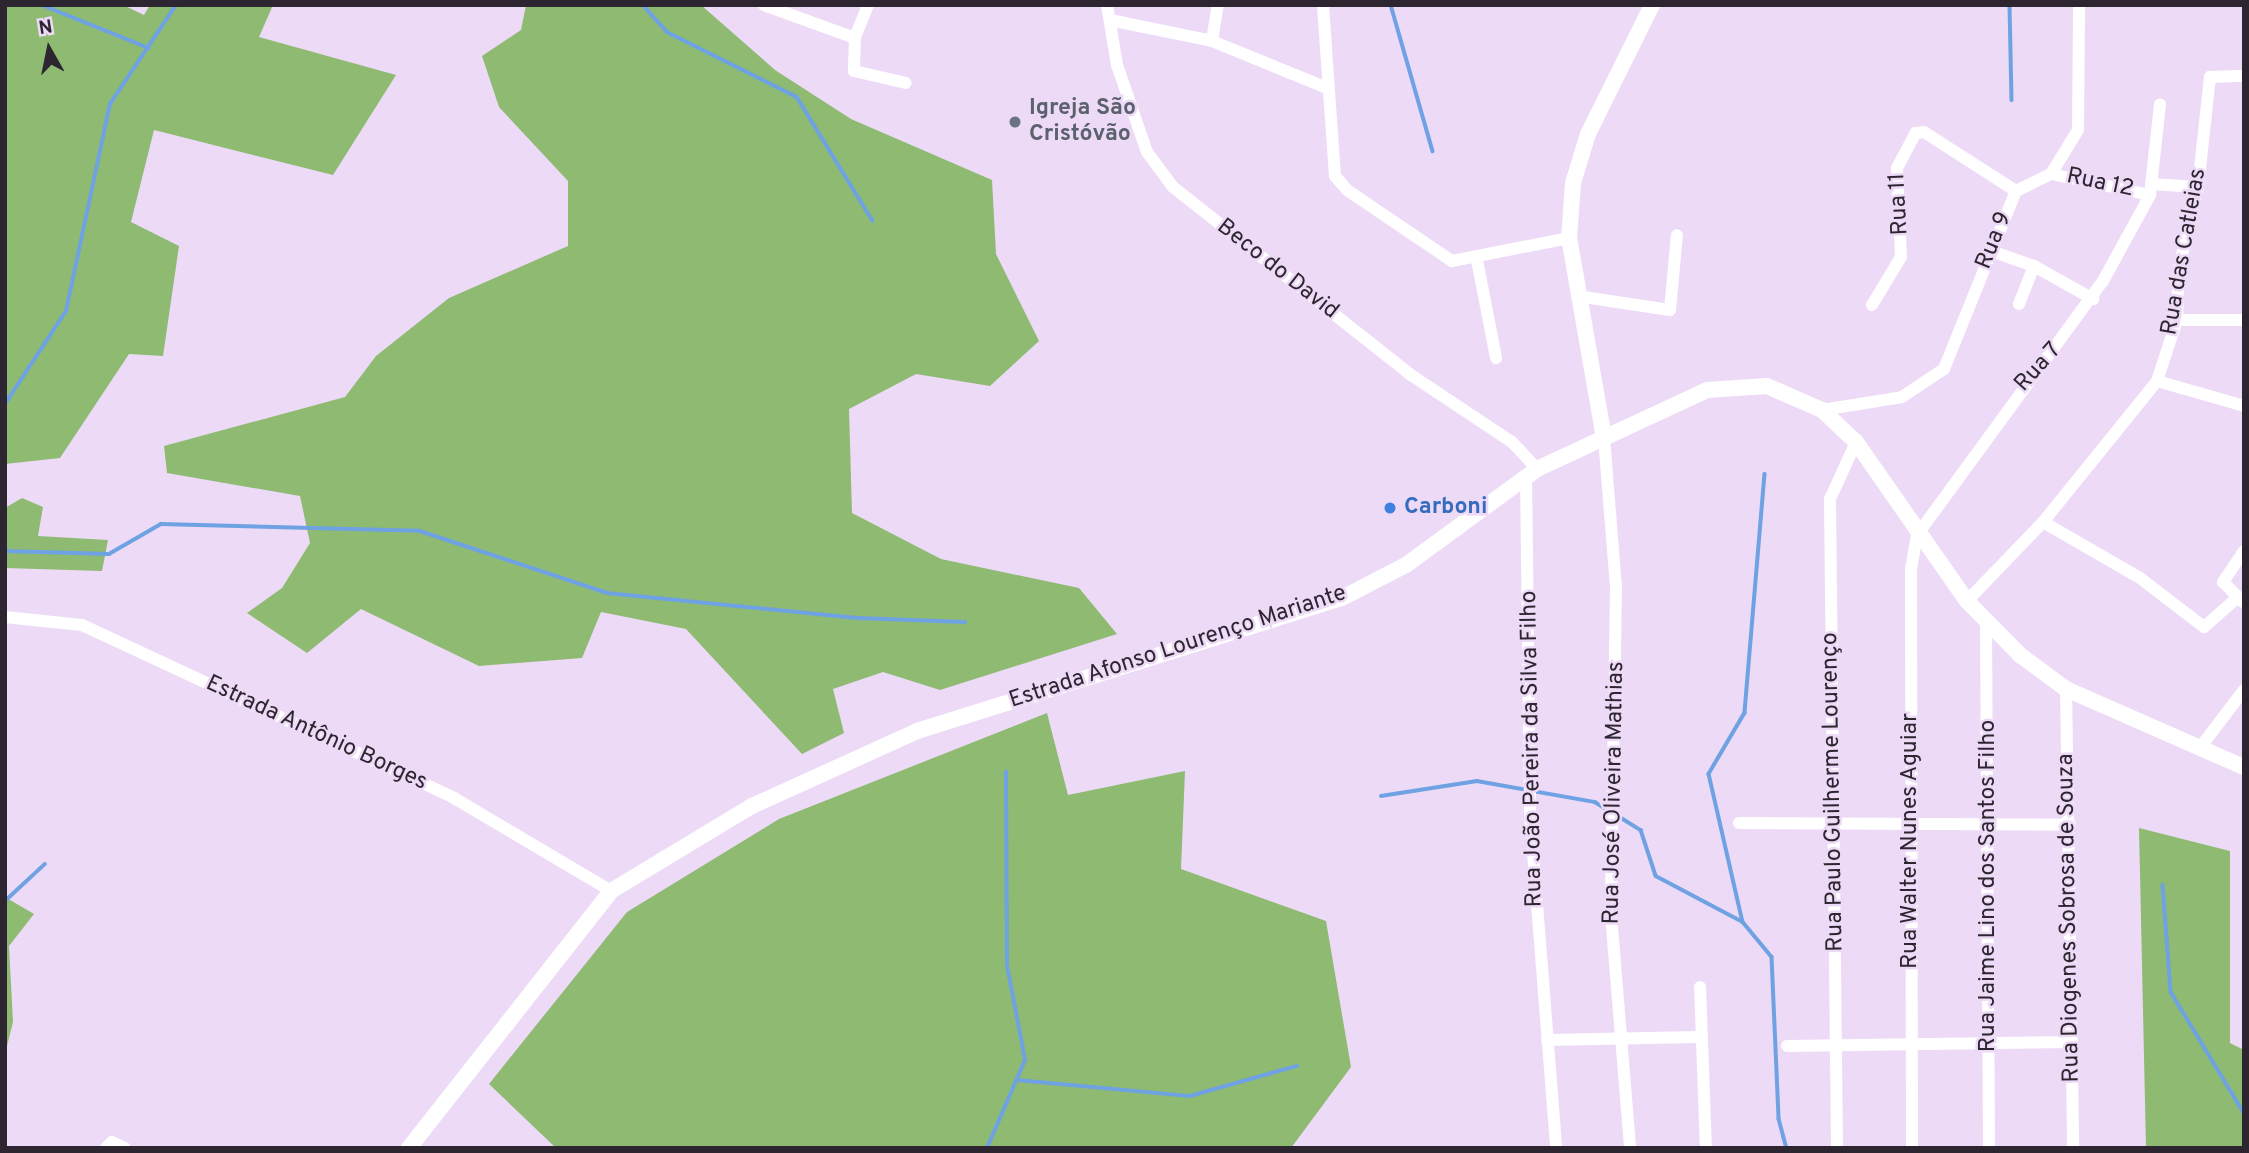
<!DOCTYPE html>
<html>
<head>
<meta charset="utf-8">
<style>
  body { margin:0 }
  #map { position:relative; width:2249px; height:1153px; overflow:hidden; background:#eddaf7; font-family:Overpass,sans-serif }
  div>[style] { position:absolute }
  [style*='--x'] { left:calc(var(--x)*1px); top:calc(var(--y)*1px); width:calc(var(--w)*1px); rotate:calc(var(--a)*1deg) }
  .forest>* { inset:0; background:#8eba72 }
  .stream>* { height:3.5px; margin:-1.75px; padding:0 1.75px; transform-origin:1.75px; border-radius:1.75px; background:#6fa2e2 }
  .minor>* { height:12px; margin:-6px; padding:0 6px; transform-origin:6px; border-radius:6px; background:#fff }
  .major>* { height:16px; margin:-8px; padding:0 8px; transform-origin:8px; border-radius:8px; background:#fff }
  .dots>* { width:19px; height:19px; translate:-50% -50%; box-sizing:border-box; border:4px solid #eddaf7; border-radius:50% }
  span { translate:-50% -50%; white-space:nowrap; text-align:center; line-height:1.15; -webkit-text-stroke:5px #eddaf7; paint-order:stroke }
  .worship-label { font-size:23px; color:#5b616d; font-weight:700 }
  .left { translate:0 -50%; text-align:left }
  .street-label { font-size:23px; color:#2d2630 }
  .shop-label { font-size:23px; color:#366cbe; font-weight:700 }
  .frame { position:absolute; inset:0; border:7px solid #2d2630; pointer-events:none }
  .north { position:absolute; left:14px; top:14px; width:70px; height:70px; -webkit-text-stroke:5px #eddaf7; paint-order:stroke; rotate:351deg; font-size:19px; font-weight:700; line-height:28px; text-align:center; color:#2d2630 }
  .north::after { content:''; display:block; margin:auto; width:24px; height:32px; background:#2d2630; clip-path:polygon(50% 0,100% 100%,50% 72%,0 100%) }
</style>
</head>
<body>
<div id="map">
  <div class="forest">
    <i style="clip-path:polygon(5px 5px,123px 5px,144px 15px,150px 5px,273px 5px,259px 37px,396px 75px,333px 175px,154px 130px,131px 222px,179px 246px,163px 356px,129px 354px,60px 458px,5px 464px)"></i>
    <i style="clip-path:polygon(526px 5px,701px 5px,775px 70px,851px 119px,992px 180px,996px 254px,1039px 341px,990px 386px,916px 374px,849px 409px,852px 513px,941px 559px,1079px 588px,1117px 634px,940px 690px,883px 672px,833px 689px,844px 733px,802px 754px,686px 629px,601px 612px,582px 658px,479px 666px,361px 609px,307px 653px,247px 613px,282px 588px,310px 543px,300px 496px,167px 473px,164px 446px,345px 397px,376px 356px,449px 298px,568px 246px,568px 181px,499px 107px,482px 56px,521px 30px)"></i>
    <i style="clip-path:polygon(22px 498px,43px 507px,38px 536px,108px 540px,102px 571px,5px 568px,5px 508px)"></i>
    <i style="clip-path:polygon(1047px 713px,1068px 795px,1185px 771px,1181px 869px,1326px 921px,1351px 1067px,1291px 1148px,556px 1148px,489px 1084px,627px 912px,779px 819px)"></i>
    <i style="clip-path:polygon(2139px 828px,2230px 851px,2230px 1043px,2244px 1050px,2244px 1148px,2146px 1148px)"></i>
    <i style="clip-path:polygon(5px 897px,34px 914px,9px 946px,13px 1022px,5px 1054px)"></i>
  </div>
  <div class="stream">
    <i style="--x:42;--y:5;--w:115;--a:21.9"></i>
    <i style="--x:643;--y:5;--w:36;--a:48"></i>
    <i style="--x:667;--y:32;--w:145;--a:26.6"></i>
    <i style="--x:797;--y:97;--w:145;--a:58.5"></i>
    <i style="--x:1391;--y:5;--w:152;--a:74"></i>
    <i style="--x:2010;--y:5;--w:95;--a:88.8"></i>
    <i style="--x:5;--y:404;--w:111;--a:-56.7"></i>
    <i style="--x:66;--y:311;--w:212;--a:-78"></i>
    <i style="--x:110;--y:104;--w:119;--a:-56.3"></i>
    <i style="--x:1765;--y:474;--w:240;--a:94.8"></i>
    <i style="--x:1745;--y:713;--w:71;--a:120.5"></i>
    <i style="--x:1709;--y:774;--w:152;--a:77.1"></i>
    <i style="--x:1743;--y:922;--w:45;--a:50.4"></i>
    <i style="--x:1772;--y:957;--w:162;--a:87.5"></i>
    <i style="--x:1779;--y:1119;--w:30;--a:75"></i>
    <i style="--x:5;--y:551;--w:104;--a:1.7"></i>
    <i style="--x:109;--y:554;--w:60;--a:-30"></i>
    <i style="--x:161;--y:524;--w:259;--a:1.5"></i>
    <i style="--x:420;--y:531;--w:197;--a:18.3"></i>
    <i style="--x:607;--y:593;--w:251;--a:5.7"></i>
    <i style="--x:857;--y:618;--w:108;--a:2.1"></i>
    <i style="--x:1381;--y:796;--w:97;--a:-8.9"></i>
    <i style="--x:1477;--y:781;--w:120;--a:10.1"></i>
    <i style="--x:1595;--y:802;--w:15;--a:32"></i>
    <i style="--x:1615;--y:814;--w:31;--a:32"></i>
    <i style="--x:1641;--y:830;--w:48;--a:71.9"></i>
    <i style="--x:1656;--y:876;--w:98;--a:27.9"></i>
    <i style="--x:2163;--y:885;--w:107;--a:85.7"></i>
    <i style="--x:2171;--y:992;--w:141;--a:58.9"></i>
    <i style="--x:5;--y:901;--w:54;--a:-42.8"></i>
    <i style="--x:1017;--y:1080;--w:174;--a:5.3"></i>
    <i style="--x:1190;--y:1096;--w:111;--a:-15.7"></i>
    <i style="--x:987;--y:1148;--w:96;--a:-66.6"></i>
    <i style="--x:1025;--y:1060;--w:96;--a:-100.8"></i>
    <i style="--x:1007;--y:966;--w:194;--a:-90.3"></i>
  </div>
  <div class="minor">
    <i style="--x:764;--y:5;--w:97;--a:19.9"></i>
    <i style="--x:868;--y:5;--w:35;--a:112"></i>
    <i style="--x:855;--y:38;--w:33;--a:92"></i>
    <i style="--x:854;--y:71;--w:53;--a:13"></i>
    <i style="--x:1107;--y:5;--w:61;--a:80.5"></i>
    <i style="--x:1117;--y:65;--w:92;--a:71"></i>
    <i style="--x:1147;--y:152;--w:44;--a:53.4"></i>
    <i style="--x:1173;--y:187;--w:303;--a:38.3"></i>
    <i style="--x:1411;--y:375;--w:121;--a:33.6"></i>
    <i style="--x:1512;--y:442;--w:37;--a:47"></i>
    <i style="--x:1323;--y:5;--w:171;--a:86"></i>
    <i style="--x:1335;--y:176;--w:18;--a:49"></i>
    <i style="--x:1347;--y:190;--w:127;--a:34.1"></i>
    <i style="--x:1452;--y:261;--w:119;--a:-11.1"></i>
    <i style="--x:1110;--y:20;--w:104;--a:11.6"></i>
    <i style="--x:1212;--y:41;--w:122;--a:22.2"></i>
    <i style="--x:1212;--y:41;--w:36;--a:-81"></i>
    <i style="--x:2051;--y:174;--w:101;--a:12"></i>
    <i style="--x:2151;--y:184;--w:47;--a:3.7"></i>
    <i style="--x:1988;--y:250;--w:49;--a:19.2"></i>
    <i style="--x:1477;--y:260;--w:100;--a:79"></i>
    <i style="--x:1577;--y:296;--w:94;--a:8.6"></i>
    <i style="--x:1670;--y:310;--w:75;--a:-84.7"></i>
    <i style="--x:2019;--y:304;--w:41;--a:-68.5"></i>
    <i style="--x:2034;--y:266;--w:68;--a:29.2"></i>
    <i style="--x:1872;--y:305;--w:56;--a:-58.9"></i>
    <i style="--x:1901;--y:257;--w:89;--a:-92.6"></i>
    <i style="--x:1897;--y:168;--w:40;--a:-62"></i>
    <i style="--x:1916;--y:133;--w:8;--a:-7"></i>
    <i style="--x:1924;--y:132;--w:109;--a:32.7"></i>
    <i style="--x:2177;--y:320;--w:67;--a:0"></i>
    <i style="--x:2157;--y:381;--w:91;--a:16"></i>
    <i style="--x:1822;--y:410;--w:81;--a:-9.2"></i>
    <i style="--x:1902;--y:397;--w:50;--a:-33.7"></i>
    <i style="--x:1944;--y:369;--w:192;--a:-68"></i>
    <i style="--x:2016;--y:191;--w:39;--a:-26"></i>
    <i style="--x:2051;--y:174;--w:52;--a:-58.5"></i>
    <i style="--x:2078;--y:130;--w:125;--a:-89.5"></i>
    <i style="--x:1604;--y:438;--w:149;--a:85.4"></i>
    <i style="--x:1616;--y:587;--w:328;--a:90.9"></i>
    <i style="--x:1611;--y:915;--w:234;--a:85.3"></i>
    <i style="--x:1526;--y:476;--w:339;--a:89.3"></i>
    <i style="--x:1530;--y:815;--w:334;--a:85.5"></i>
    <i style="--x:2043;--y:522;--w:112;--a:30"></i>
    <i style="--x:2140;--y:578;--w:81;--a:37.4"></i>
    <i style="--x:2204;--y:627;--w:45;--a:-41.4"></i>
    <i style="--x:1967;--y:601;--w:110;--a:-46.1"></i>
    <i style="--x:2043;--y:522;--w:181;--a:-51"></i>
    <i style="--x:2157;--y:381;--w:64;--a:-71.8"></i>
    <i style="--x:2177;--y:320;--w:52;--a:-87.8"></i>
    <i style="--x:2179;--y:268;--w:83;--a:-76.8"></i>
    <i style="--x:2198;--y:187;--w:111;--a:-83.8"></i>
    <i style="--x:2210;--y:77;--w:34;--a:-2"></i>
    <i style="--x:2243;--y:602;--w:28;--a:-135"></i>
    <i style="--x:2223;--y:582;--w:37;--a:-56"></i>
    <i style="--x:5;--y:617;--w:77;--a:5.9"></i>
    <i style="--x:82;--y:625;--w:410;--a:24.9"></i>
    <i style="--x:454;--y:798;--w:182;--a:30.6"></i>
    <i style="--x:1986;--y:624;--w:524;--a:89.67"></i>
    <i style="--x:2066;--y:689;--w:459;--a:89.1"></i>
    <i style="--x:2199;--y:749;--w:74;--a:-52.7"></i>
    <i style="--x:1739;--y:823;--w:331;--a:0.3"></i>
    <i style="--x:1700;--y:987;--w:161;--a:87.9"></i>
    <i style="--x:1547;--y:1040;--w:152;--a:-1.1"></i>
    <i style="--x:1787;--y:1046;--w:285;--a:-0.8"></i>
    <i style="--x:106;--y:1148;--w:8;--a:-45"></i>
    <i style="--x:112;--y:1142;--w:14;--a:25"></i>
    <i style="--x:1837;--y:1148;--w:649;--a:-90.62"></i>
    <i style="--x:1830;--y:499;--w:63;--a:-65.5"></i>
    <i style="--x:1912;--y:1148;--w:579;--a:-90.1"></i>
    <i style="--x:1911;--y:569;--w:35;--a:-80"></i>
    <i style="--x:1917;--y:535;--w:315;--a:-53.8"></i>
    <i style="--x:2103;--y:281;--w:98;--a:-61.3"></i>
    <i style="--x:2150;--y:195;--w:91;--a:-83.7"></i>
  </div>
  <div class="major">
    <i style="--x:1604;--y:438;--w:203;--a:-99.9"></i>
    <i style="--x:1569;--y:238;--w:55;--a:-85.8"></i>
    <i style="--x:1573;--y:183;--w:51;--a:-73"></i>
    <i style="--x:1588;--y:134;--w:144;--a:-63.6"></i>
    <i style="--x:409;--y:1148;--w:327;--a:-51.8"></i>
    <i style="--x:611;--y:891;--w:165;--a:-31.1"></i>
    <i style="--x:752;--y:806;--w:181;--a:-24.4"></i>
    <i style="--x:917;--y:731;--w:445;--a:-17.4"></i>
    <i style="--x:1342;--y:598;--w:72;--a:-27.3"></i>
    <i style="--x:1406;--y:565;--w:162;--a:-36.2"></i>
    <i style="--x:1537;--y:469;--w:187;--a:-24.9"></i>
    <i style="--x:1707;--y:390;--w:60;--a:-3.8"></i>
    <i style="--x:1767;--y:386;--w:60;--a:23.6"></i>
    <i style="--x:1822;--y:410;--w:47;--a:43.3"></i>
    <i style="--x:1856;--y:442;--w:194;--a:55.1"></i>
    <i style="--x:1967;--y:601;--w:76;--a:45.5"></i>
    <i style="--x:2020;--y:655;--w:57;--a:36.5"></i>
    <i style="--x:2066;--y:689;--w:194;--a:23.7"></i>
  </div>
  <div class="dots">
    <i style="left:1015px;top:122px;background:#6b7280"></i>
    <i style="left:1390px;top:508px;background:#3f7fe0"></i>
  </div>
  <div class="worship-label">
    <span class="left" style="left:1029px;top:122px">Igreja São<br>Cristóvão</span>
  </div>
  <div class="street-label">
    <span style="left:2100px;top:184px;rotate:12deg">Rua 12</span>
    <span style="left:1900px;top:204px;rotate:-93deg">Rua 11</span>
    <span style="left:1995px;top:241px;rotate:-68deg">Rua 9</span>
    <span style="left:2185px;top:252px;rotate:-80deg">Rua das Catleias</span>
    <span style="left:1277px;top:270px;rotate:38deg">Beco do David</span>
    <span style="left:2039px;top:368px;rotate:-48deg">Rua 7</span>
    <span style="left:1178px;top:648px;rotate:-18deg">Estrada Afonso Lourenço Mariante</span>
    <span style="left:316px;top:734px;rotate:25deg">Estrada Antônio Borges</span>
    <span style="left:1533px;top:749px;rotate:-91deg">Rua João Pereira da Silva Filho</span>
    <span style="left:1834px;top:792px;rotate:-91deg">Rua Paulo Guilherme Lourenço</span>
    <span style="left:1615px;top:793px;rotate:-89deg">Rua José Oliveira Mathias</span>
    <span style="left:1911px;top:841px;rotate:-90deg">Rua Walter Nunes Aguiar</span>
    <span style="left:1989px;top:886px;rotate:-90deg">Rua Jaime Lino dos Santos Filho</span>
    <span style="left:2070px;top:918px;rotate:-91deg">Rua Diogenes Sobrosa de Souza</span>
  </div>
  <div class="shop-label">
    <span class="left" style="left:1404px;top:508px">Carboni</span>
  </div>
  <div class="frame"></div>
  <div class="north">N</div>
</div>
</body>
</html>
